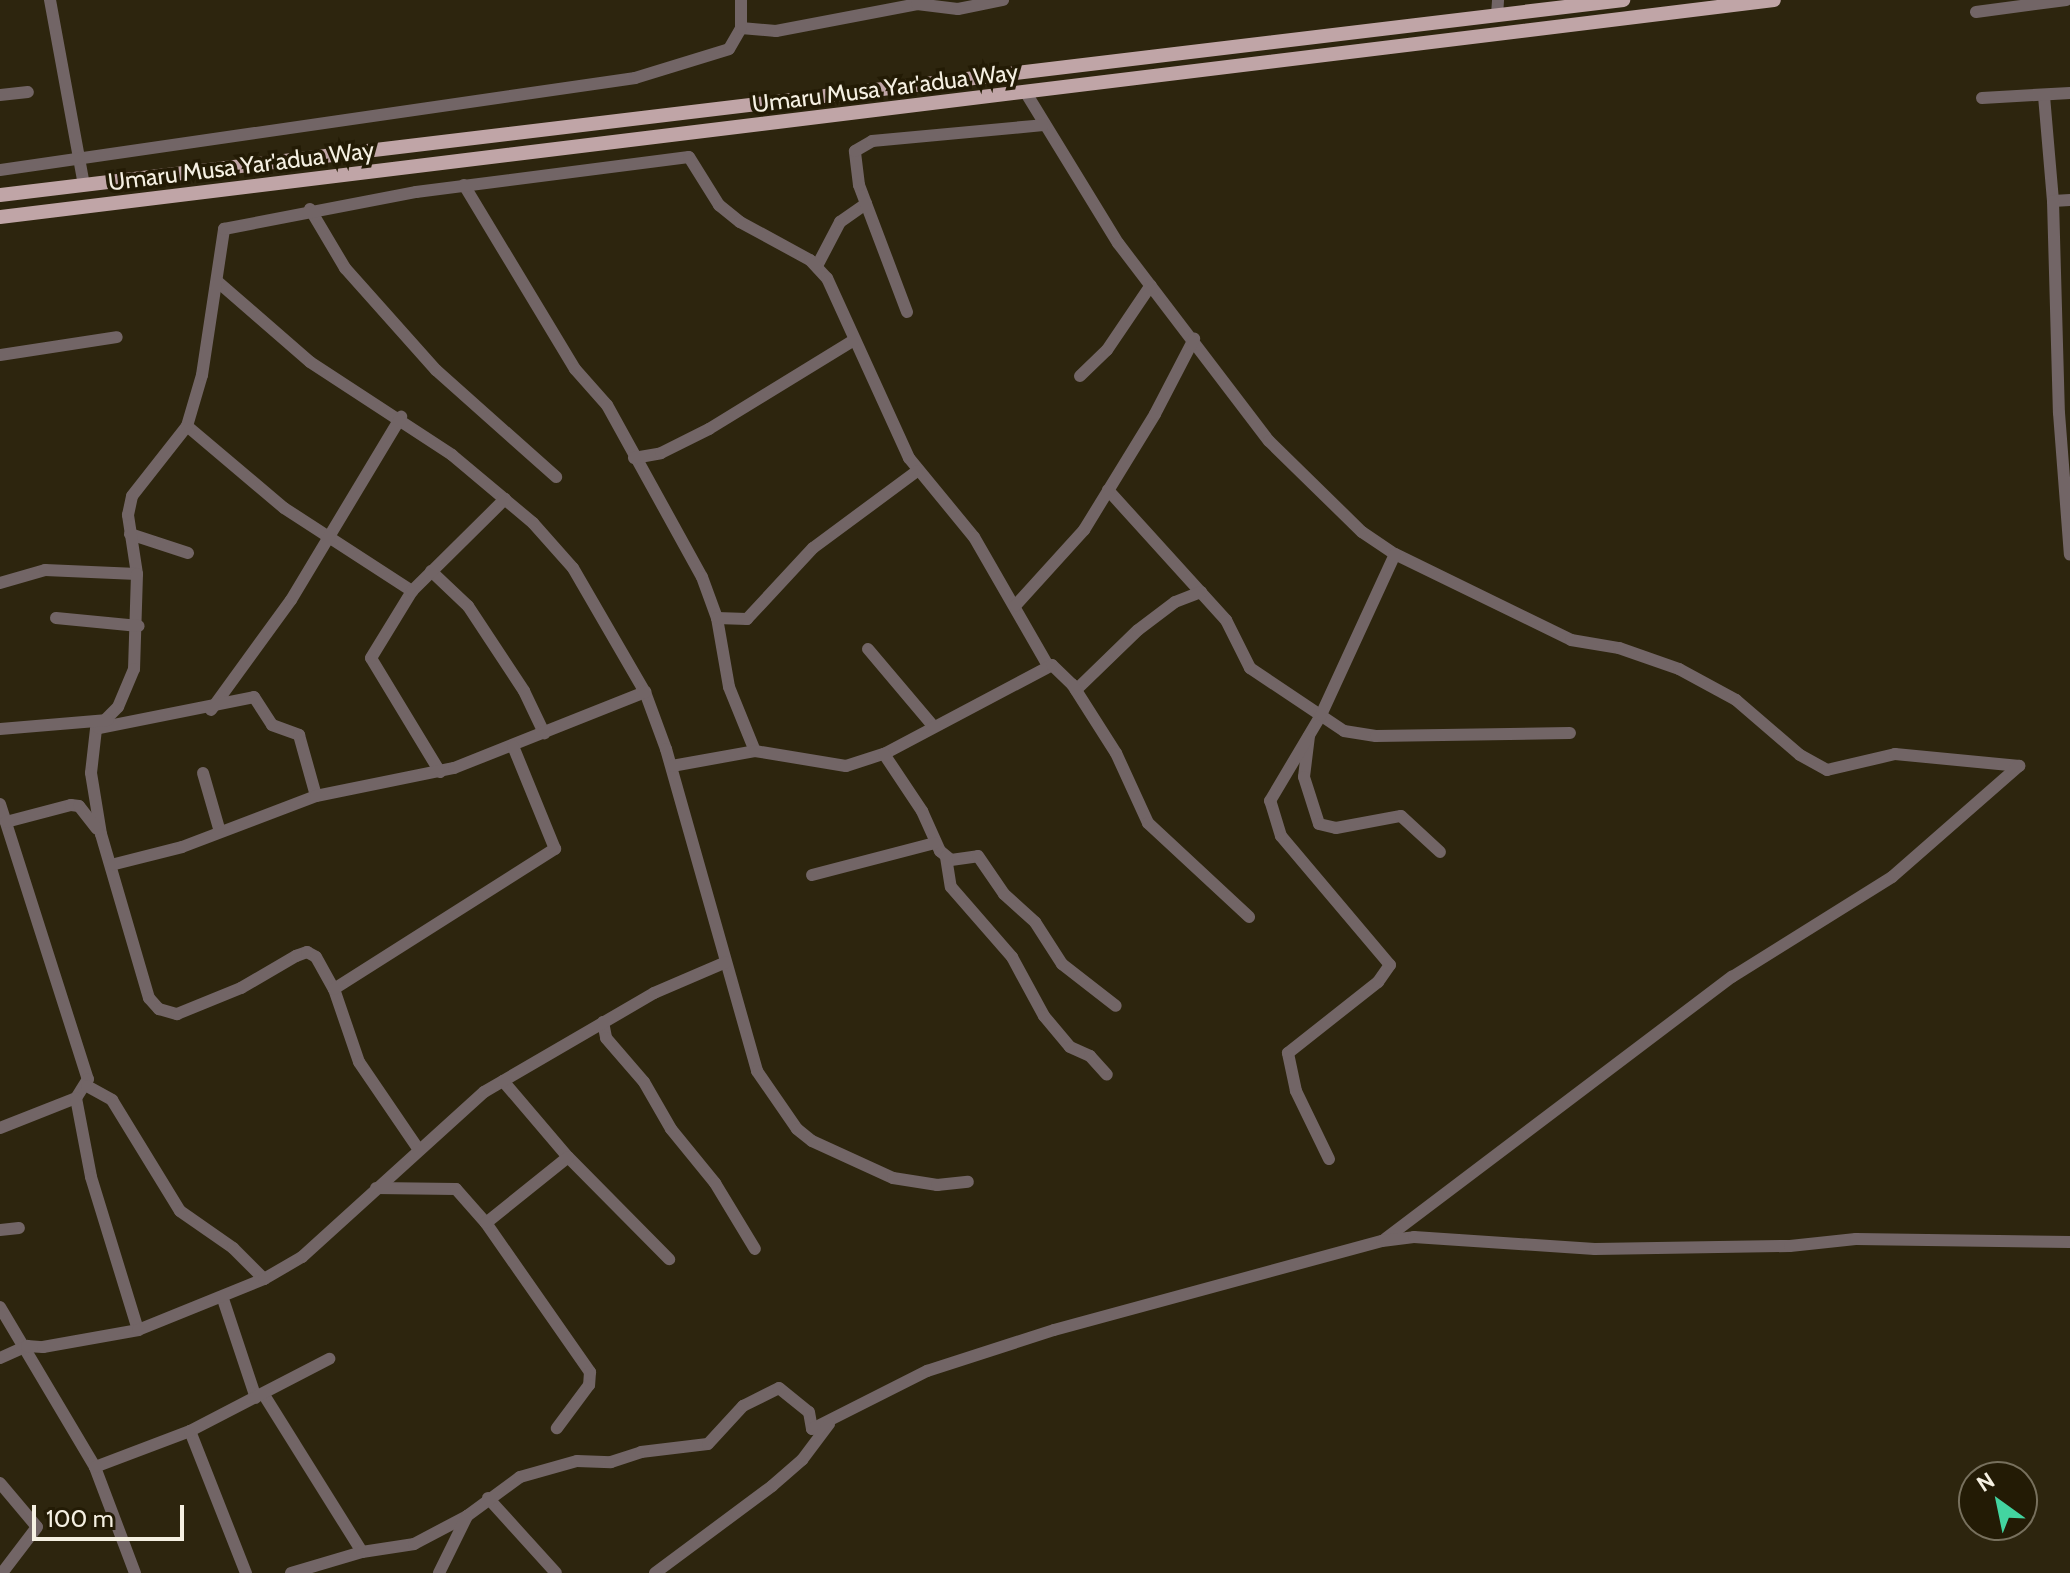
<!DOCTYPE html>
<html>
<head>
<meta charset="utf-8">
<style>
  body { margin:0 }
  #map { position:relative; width:2070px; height:1573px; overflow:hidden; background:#2d250e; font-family:Cabin,sans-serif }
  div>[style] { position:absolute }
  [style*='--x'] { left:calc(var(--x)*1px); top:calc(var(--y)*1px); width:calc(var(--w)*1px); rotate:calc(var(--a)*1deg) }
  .minor>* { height:12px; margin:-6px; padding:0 6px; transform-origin:6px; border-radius:6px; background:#726566 }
  .major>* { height:14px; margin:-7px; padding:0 7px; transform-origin:7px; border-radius:7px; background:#c0a5a7 }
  span { translate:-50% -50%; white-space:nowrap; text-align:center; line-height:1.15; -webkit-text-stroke:7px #231b05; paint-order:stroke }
  .street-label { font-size:24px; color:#f5f0e2 }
  .north { position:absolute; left:1958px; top:1461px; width:80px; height:80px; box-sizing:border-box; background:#231b05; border:2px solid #77705d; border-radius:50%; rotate:327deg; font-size:22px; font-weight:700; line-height:32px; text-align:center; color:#f5f0e2 }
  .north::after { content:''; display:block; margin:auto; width:28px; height:36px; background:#43d4a0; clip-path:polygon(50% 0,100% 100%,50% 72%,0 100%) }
  .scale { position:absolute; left:32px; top:1505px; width:152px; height:36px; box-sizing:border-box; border:4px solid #f5f0e2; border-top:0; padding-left:10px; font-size:24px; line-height:28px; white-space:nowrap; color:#f5f0e2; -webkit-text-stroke:6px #231b05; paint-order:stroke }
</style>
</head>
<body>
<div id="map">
  <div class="minor">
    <i style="--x:50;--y:0;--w:188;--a:79.6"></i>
    <i style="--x:1976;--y:12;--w:91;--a:-7.6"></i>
    <i style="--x:1497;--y:15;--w:15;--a:-86"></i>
    <i style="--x:741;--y:28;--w:35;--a:5"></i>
    <i style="--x:776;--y:31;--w:144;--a:-10.8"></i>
    <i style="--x:917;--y:4;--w:41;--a:7"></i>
    <i style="--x:958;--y:9;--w:46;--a:-11.3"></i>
    <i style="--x:1026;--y:93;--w:176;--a:58.5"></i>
    <i style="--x:1118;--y:243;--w:249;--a:52.7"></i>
    <i style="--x:1269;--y:441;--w:130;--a:44.4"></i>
    <i style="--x:1362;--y:532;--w:40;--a:34"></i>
    <i style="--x:1395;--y:554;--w:196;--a:26"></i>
    <i style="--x:1571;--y:640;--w:49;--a:9.5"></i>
    <i style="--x:1619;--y:648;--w:64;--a:19.3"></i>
    <i style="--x:1679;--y:669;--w:65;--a:28.5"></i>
    <i style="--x:1736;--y:700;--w:84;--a:40.7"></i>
    <i style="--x:1800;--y:755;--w:31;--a:29"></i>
    <i style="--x:1827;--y:770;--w:70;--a:-13.2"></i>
    <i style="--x:1895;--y:754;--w:125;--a:5.5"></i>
    <i style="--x:0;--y:95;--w:28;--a:-6"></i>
    <i style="--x:2044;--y:96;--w:105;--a:85.1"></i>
    <i style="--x:2053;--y:201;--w:17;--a:-3"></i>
    <i style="--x:1982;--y:98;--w:88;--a:-3.3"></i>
    <i style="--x:0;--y:170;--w:642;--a:-8.24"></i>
    <i style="--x:635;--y:78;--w:98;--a:-17.1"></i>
    <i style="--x:729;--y:49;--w:24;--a:-60"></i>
    <i style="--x:741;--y:28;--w:28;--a:-90"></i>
    <i style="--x:464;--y:185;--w:215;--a:58.9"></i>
    <i style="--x:575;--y:369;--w:48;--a:48.4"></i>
    <i style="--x:607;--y:405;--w:196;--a:61.1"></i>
    <i style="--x:702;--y:577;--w:44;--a:69.9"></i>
    <i style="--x:717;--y:618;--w:70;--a:80.1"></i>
    <i style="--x:729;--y:687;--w:69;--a:67.9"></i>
    <i style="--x:2053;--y:201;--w:212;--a:88.4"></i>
    <i style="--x:2059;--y:413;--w:142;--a:85.6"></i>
    <i style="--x:310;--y:209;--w:69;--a:59.3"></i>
    <i style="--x:345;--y:268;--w:137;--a:48.3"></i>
    <i style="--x:436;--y:370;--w:161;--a:41.7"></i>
    <i style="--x:817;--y:266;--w:50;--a:-62.4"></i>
    <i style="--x:840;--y:222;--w:32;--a:-35"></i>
    <i style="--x:218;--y:282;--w:122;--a:41"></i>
    <i style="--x:310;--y:362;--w:170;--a:33.2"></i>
    <i style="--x:452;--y:455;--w:106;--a:40"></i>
    <i style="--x:533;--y:523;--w:60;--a:48.4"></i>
    <i style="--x:573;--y:568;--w:143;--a:59.9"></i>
    <i style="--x:645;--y:692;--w:61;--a:69.8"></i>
    <i style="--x:666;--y:749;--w:335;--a:74.2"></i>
    <i style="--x:757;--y:1071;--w:70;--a:55.4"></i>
    <i style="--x:797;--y:1129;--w:19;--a:39"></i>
    <i style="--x:812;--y:1141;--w:89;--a:24.6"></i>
    <i style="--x:893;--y:1178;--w:45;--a:9"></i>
    <i style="--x:937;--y:1185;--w:31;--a:-6"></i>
    <i style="--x:907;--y:312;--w:136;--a:-110.7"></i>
    <i style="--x:859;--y:185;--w:34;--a:-97"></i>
    <i style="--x:855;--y:151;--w:20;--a:-30"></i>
    <i style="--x:872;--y:141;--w:172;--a:-5.3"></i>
    <i style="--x:0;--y:355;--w:118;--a:-8.7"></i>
    <i style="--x:1080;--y:376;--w:37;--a:-44"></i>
    <i style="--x:1107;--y:350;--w:78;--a:-55.9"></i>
    <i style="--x:187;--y:426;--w:127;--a:40.2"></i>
    <i style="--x:284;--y:508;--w:153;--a:33"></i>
    <i style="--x:634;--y:458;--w:27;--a:-10"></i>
    <i style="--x:661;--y:453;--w:54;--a:-26.6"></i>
    <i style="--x:709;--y:429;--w:170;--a:-31.5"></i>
    <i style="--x:1108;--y:490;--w:176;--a:47.8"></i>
    <i style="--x:1226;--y:620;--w:54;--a:63.4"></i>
    <i style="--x:1250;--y:668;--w:113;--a:33.8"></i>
    <i style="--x:1344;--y:731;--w:32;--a:9"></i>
    <i style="--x:1376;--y:736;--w:194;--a:-0.9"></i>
    <i style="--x:130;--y:534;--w:61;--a:18.1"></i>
    <i style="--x:431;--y:571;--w:51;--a:43.4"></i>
    <i style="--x:468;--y:606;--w:102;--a:56.6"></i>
    <i style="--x:524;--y:691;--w:47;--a:64.5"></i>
    <i style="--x:137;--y:574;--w:60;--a:-98.7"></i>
    <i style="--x:128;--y:515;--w:19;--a:-78"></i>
    <i style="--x:132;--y:496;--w:89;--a:-51.8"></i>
    <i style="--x:187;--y:426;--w:53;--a:-73.6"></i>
    <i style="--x:202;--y:375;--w:148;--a:-81.4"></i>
    <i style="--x:224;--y:229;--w:196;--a:-10.9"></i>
    <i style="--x:416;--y:192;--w:275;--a:-7.3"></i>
    <i style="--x:689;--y:157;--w:57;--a:58"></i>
    <i style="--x:719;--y:205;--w:27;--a:39"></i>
    <i style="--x:740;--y:222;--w:80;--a:28.5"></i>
    <i style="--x:810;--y:260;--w:25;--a:47"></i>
    <i style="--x:827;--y:278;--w:198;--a:65.5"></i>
    <i style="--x:909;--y:458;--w:102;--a:50.6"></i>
    <i style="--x:974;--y:537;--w:146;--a:60.1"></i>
    <i style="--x:0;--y:583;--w:47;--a:-16.1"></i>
    <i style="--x:45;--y:570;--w:92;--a:2.5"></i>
    <i style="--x:137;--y:574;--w:95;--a:91.8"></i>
    <i style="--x:134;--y:669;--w:41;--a:112.8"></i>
    <i style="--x:118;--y:707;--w:31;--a:135"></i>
    <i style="--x:96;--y:729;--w:44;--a:96.5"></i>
    <i style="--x:91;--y:773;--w:62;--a:80.7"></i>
    <i style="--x:101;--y:834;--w:171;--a:73.7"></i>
    <i style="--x:149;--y:998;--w:15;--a:48"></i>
    <i style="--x:159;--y:1009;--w:19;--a:16"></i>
    <i style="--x:177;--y:1014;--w:69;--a:-22.1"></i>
    <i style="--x:241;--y:988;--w:64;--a:-30.2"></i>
    <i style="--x:296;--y:956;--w:12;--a:-20"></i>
    <i style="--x:307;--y:952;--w:10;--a:29"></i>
    <i style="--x:316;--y:957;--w:37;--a:61"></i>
    <i style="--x:334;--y:989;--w:77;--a:71.1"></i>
    <i style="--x:359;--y:1062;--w:103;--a:55.7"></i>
    <i style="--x:1015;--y:606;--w:103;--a:-47.8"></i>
    <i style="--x:1084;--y:530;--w:136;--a:-58.5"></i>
    <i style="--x:1155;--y:414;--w:85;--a:-62.5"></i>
    <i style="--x:56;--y:618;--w:83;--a:5.5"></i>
    <i style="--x:717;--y:618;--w:30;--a:2"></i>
    <i style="--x:747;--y:619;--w:97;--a:-47.1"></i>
    <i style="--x:813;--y:548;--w:129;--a:-36.5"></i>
    <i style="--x:868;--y:649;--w:101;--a:49.8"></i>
    <i style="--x:1076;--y:690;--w:86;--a:-44.1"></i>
    <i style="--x:1138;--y:630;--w:46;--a:-37.1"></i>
    <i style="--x:1175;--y:602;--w:28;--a:-21"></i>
    <i style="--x:211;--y:710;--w:136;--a:-54"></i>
    <i style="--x:291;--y:600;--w:214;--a:-59"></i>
    <i style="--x:99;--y:728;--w:158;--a:-11.3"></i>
    <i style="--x:254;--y:697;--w:33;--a:57"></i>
    <i style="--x:272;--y:725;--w:29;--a:20"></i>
    <i style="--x:299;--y:735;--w:63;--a:74.4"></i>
    <i style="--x:0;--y:729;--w:108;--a:-4.8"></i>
    <i style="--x:1309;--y:736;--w:41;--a:97"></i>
    <i style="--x:1304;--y:777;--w:49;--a:72.3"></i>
    <i style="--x:1319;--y:824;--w:17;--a:13"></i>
    <i style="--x:1336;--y:828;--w:66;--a:-10.5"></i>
    <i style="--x:1401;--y:816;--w:53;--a:42.7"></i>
    <i style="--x:884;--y:754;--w:190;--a:-27.9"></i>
    <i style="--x:1052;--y:665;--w:28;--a:44"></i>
    <i style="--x:1072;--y:684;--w:82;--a:57.5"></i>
    <i style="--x:1116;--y:753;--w:77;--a:65.4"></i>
    <i style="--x:1148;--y:823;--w:138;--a:42.9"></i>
    <i style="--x:672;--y:766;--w:84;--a:-10.2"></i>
    <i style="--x:755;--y:751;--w:92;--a:9.4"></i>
    <i style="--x:846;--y:766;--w:40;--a:-18"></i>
    <i style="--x:884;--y:754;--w:69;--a:56.3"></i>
    <i style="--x:922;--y:811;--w:44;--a:65.8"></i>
    <i style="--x:940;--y:851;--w:14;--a:39"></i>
    <i style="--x:951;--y:860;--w:27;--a:-8"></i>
    <i style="--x:978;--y:856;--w:46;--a:55.6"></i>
    <i style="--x:1004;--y:894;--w:42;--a:42.1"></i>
    <i style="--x:1035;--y:922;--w:50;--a:57.3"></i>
    <i style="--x:1062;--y:964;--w:68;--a:37.9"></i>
    <i style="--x:440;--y:772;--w:133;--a:-121.2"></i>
    <i style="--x:371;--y:658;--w:79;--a:-58.5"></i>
    <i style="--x:412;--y:591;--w:131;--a:-44.7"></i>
    <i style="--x:203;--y:773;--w:61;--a:73.9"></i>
    <i style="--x:0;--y:804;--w:289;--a:72.3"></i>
    <i style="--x:88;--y:1079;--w:22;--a:122"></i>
    <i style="--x:76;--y:1098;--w:82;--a:158.5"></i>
    <i style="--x:6;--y:822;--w:67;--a:-14.7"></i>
    <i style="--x:71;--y:805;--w:8;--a:7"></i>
    <i style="--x:79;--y:806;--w:29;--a:52"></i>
    <i style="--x:946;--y:857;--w:30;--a:81"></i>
    <i style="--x:951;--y:887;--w:93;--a:48.9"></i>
    <i style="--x:1012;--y:957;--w:67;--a:61.5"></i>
    <i style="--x:1044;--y:1016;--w:40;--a:50"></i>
    <i style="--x:1070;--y:1047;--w:22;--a:24"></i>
    <i style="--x:1090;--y:1056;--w:25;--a:48"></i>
    <i style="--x:111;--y:865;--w:73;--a:-14.2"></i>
    <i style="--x:182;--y:847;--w:143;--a:-20.8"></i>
    <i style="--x:316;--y:796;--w:141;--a:-11.5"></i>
    <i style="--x:454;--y:768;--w:206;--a:-21.7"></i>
    <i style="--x:812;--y:875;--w:127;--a:-14.6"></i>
    <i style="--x:334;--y:989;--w:262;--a:-32.4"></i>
    <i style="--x:555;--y:849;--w:111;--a:-112.2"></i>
    <i style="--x:603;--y:1022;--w:16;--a:79"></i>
    <i style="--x:606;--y:1038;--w:58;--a:49.2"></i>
    <i style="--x:644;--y:1082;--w:54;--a:60.1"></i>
    <i style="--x:671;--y:1129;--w:70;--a:50.8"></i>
    <i style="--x:715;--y:1183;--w:77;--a:58.8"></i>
    <i style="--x:503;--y:1081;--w:100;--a:49.5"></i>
    <i style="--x:568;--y:1157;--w:144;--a:45.3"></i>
    <i style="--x:87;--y:1086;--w:29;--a:29"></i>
    <i style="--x:112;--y:1100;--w:130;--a:58.5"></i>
    <i style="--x:180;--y:1211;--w:65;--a:34.9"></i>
    <i style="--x:233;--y:1248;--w:44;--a:45"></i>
    <i style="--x:76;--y:1098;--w:80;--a:79.2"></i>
    <i style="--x:91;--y:1177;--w:160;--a:72.9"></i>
    <i style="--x:1329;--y:1159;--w:76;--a:-115.9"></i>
    <i style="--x:1296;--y:1091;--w:39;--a:-102"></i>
    <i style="--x:1288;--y:1053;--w:115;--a:-38.3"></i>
    <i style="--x:1378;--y:982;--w:21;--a:-55"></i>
    <i style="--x:1390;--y:965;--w:169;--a:-130.2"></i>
    <i style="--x:1281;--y:836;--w:37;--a:-107"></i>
    <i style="--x:1270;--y:801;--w:100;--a:-59.3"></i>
    <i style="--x:1321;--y:715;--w:177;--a:-65.3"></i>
    <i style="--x:376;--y:1188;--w:80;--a:0.7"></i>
    <i style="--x:456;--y:1189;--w:45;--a:48.6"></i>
    <i style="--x:486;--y:1223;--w:182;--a:55.1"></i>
    <i style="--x:590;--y:1372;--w:13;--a:94"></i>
    <i style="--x:589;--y:1385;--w:54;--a:126.7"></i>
    <i style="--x:486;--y:1223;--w:105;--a:-38.8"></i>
    <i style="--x:0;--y:1230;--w:19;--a:-6"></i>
    <i style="--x:1385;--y:1239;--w:435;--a:-37.1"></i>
    <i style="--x:1732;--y:977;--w:189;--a:-32"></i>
    <i style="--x:1892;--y:877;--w:169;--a:-41.2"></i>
    <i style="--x:223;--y:1299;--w:104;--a:71.6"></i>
    <i style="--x:0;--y:1307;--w:186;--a:59.3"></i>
    <i style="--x:0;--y:1358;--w:30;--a:-24"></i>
    <i style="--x:27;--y:1346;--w:16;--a:4"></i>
    <i style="--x:43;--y:1347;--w:97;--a:-10.1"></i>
    <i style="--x:138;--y:1330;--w:136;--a:-22"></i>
    <i style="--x:264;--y:1279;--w:44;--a:-30.1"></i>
    <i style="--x:302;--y:1257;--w:246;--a:-42.2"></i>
    <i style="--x:484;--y:1092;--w:197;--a:-30.2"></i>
    <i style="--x:654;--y:993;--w:78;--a:-23.3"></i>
    <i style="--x:264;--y:1395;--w:185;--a:58"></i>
    <i style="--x:190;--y:1431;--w:153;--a:68.5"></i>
    <i style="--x:0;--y:1483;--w:57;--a:49.9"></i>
    <i style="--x:37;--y:1527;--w:58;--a:127.3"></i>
    <i style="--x:488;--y:1498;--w:101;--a:47.8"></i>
    <i style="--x:135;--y:1573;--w:113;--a:-110.7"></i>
    <i style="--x:95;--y:1467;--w:102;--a:-20.8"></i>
    <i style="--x:190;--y:1431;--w:157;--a:-27.4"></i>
    <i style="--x:291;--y:1573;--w:74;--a:-16.5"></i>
    <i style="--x:362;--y:1552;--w:53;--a:-8.7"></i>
    <i style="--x:414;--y:1544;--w:60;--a:-27.8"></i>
    <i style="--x:467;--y:1516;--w:66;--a:-36.3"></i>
    <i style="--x:520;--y:1477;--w:59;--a:-15.7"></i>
    <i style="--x:577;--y:1461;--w:34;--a:2"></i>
    <i style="--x:611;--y:1462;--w:32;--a:-18"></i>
    <i style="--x:641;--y:1452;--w:67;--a:-6.8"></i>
    <i style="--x:708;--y:1444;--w:52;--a:-47.4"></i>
    <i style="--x:743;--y:1406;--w:40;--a:-26.6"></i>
    <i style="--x:779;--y:1388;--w:38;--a:39"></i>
    <i style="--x:809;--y:1412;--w:17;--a:80"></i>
    <i style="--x:812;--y:1429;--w:129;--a:-26.8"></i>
    <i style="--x:927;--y:1371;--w:133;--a:-17.9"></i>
    <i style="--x:1054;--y:1330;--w:340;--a:-15.2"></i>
    <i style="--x:1382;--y:1241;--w:32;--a:-7"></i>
    <i style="--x:1414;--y:1237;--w:181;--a:3.8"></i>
    <i style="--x:1595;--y:1249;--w:195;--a:-0.9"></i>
    <i style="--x:1790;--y:1246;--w:66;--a:-6.1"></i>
    <i style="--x:1856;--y:1239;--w:214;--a:0.8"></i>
    <i style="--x:439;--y:1573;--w:64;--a:-63.8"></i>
    <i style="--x:655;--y:1573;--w:146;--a:-36.6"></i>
    <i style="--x:772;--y:1486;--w:40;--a:-41"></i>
    <i style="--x:802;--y:1460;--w:45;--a:-53.1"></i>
  </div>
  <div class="major">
    <i style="--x:0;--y:195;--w:1635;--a:-6.85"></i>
    <i style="--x:0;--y:217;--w:1787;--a:-6.97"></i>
  </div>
  <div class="street-label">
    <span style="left:885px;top:88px;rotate:-7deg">Umaru Musa Yar'adua Way</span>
    <span style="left:241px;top:166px;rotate:-7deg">Umaru Musa Yar'adua Way</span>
  </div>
  <div class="north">N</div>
  <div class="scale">100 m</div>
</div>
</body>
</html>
